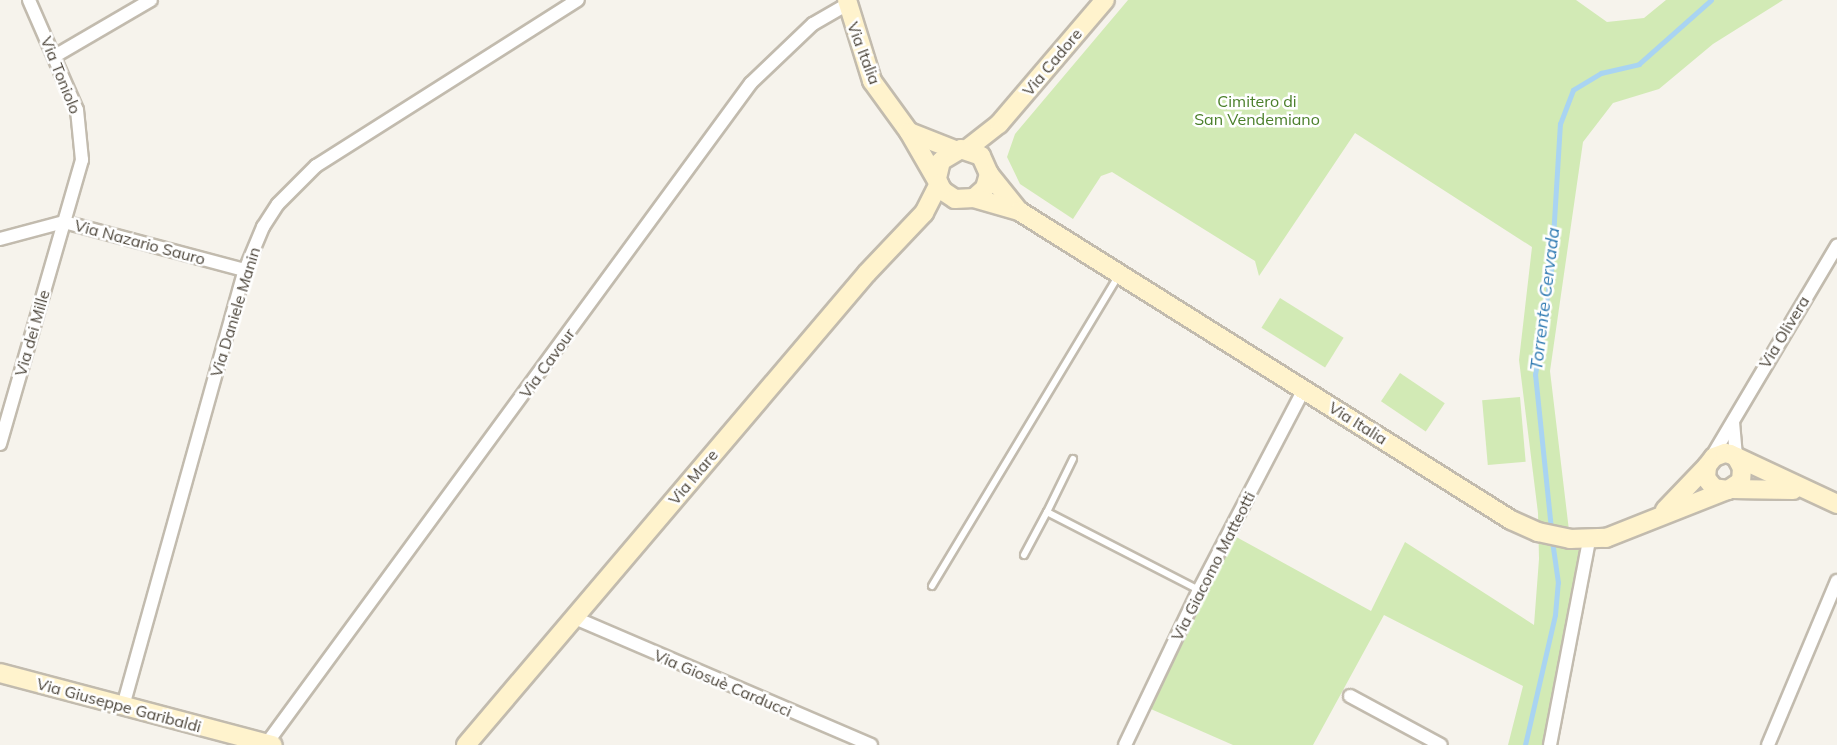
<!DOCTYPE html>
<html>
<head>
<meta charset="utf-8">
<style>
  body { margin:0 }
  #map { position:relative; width:1837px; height:745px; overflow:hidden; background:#f6f3ec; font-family:Mulish,sans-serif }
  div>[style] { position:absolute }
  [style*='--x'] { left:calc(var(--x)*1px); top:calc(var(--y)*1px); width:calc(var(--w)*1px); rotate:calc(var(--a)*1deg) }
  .green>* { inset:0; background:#d2eab5; transform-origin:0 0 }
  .stream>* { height:4.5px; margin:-2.25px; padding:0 2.25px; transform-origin:2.25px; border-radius:2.25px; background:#a9d4f2 }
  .roads { filter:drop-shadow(2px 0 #c2bbae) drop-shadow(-2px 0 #c2bbae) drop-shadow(0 2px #c2bbae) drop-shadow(0 -2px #c2bbae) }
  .lane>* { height:6px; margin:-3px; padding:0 3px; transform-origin:3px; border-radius:3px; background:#fff }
  .street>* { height:12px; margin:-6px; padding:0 6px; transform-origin:6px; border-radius:6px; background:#fff }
  .secondary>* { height:18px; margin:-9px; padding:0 9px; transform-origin:9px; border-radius:9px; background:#fff3cd }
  span { translate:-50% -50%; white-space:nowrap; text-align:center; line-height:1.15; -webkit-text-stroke:5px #fff; paint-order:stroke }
  .street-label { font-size:16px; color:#4b4439 }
  .park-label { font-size:16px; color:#4a7f2a }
  .water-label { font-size:18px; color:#2e7ab2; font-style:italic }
</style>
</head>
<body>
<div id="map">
  <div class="green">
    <i style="clip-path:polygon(1128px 0,1576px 0,1607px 22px,1644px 18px,1666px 0,1783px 0,1713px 44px,1659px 89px,1613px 103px,1583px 142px,1550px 371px,1570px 539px,1589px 541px,1556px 745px,1508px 745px,1523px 686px,1384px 615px,1313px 745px,1233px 745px,1144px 706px,1229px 533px,1371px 611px,1405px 542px,1534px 625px,1539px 559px,1538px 513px,1519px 360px,1532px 247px,1355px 133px,1259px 276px,1255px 261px,1112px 172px,1101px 176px,1073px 219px,1020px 184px,1007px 157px,1015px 134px)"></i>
    <i style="left:1280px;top:298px;width:75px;height:35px;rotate:32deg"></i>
    <i style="left:1400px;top:373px;width:54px;height:34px;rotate:34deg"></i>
    <i style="left:1520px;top:397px;width:65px;height:38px;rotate:85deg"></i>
  </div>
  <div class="stream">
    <i style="--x:1551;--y:529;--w:155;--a:-95.9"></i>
    <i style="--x:1535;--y:375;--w:106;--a:-81.3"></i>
    <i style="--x:1551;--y:270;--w:146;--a:-86.5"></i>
    <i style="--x:1560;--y:124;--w:36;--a:-69"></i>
    <i style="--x:1573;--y:90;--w:33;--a:-31"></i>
    <i style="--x:1601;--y:73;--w:39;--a:-13"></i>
    <i style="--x:1639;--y:64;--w:96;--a:-41.6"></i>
    <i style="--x:1525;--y:745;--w:133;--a:-77"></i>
    <i style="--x:1555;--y:615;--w:32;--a:-85"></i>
    <i style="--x:1558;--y:583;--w:42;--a:-98.1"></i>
  </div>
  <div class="roads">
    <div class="lane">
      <i style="--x:1073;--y:459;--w:59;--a:116.1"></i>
      <i style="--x:1047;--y:512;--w:171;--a:27.2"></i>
      <i style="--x:1024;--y:555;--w:49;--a:-61.9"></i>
      <i style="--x:932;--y:586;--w:363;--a:-59"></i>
    </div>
    <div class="street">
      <i style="--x:55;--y:56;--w:111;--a:-30.3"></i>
      <i style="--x:0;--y:239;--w:66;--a:-14.9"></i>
      <i style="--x:64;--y:222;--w:187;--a:14.9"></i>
      <i style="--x:1733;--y:422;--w:35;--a:85"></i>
      <i style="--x:0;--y:444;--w:296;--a:-73.9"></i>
      <i style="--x:82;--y:160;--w:50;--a:-95.7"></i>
      <i style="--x:77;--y:110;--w:120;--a:-113.6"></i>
      <i style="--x:1711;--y:458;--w:247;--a:-59.3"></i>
      <i style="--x:575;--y:618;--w:322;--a:23.2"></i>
      <i style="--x:1350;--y:696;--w:103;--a:28.3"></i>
      <i style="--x:123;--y:706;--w:453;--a:-74.4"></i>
      <i style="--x:245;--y:270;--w:47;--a:-67.3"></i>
      <i style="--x:263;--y:227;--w:27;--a:-57"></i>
      <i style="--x:278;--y:204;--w:54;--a:-45"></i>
      <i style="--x:316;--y:166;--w:310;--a:-32.4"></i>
      <i style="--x:267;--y:743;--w:818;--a:-53.75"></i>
      <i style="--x:751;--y:83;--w:86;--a:-43.6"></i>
      <i style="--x:813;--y:24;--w:39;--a:-30"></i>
      <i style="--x:1125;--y:745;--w:172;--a:-64.5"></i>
      <i style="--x:1199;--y:590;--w:227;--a:-62.4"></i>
      <i style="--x:1550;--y:745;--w:208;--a:-79.2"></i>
      <i style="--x:1768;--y:745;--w:178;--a:-67.2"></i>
    </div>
    <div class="secondary">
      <i style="--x:847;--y:0;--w:85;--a:72.8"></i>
      <i style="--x:872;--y:81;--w:63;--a:54"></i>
      <i style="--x:909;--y:132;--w:68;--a:60"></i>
      <i style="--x:943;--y:191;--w:14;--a:34"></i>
      <i style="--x:955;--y:199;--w:19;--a:-3"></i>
      <i style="--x:974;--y:198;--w:15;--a:-42"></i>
      <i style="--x:985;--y:188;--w:15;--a:-74"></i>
      <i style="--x:989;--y:174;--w:20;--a:-114"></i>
      <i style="--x:981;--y:156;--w:21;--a:-161"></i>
      <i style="--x:961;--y:149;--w:23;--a:149"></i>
      <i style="--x:941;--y:161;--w:17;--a:103"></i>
      <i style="--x:909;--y:132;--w:49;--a:21.4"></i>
      <i style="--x:967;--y:149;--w:41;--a:-38"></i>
      <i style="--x:999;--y:124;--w:163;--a:-49.5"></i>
      <i style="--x:989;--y:174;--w:48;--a:51"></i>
      <i style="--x:974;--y:198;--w:47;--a:16.1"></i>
      <i style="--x:1019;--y:211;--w:581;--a:32.13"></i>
      <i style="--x:1511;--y:520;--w:30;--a:24"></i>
      <i style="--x:1538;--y:532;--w:33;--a:12"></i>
      <i style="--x:1570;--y:539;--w:36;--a:-2"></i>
      <i style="--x:1606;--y:538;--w:128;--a:-21.6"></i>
      <i style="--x:1736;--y:457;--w:13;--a:61"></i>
      <i style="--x:1742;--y:468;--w:13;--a:94"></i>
      <i style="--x:1741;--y:481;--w:16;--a:145"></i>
      <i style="--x:1728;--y:490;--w:14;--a:-172"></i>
      <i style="--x:1714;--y:488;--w:13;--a:-129"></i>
      <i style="--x:1706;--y:478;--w:12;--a:-85"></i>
      <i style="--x:1707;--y:466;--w:11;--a:-52"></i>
      <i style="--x:1714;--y:457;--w:12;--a:-20"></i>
      <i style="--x:1725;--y:453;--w:5;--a:11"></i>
      <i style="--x:1730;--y:454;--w:118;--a:25"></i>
      <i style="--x:1732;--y:489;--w:61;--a:0.9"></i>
      <i style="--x:1665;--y:510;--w:61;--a:-46.3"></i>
      <i style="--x:0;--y:673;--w:282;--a:14.8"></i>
      <i style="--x:466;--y:745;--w:619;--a:-49.65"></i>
      <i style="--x:867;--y:273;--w:83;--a:-46.5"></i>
      <i style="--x:924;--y:213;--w:33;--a:-63"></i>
    </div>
  </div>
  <div class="street-label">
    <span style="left:864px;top:53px;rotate:69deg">Via Italia</span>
    <span style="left:1052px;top:62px;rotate:-50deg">Via Cadore</span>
    <span style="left:61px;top:75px;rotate:68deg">Via Toniolo</span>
    <span style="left:140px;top:242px;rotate:15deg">Via Nazario Sauro</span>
    <span style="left:235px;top:312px;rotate:-73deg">Via Daniele Manin</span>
    <span style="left:1784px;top:332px;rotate:-59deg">Via Olivera</span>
    <span style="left:32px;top:333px;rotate:-74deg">Via dei Mille</span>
    <span style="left:547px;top:363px;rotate:-54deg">Via Cavour</span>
    <span style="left:1358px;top:423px;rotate:32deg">Via Italia</span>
    <span style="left:693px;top:477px;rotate:-50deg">Via Mare</span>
    <span style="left:1213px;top:566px;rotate:-63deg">Via Giacomo Matteotti</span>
    <span style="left:723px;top:683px;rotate:23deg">Via Giosuè Carducci</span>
    <span style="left:119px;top:705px;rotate:15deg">Via Giuseppe Garibaldi</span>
  </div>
  <div class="park-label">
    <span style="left:1257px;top:110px">Cimitero di<br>San Vendemiano</span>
  </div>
  <div class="water-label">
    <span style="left:1545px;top:299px;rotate:-83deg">Torrente Cervada</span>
  </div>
</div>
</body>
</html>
